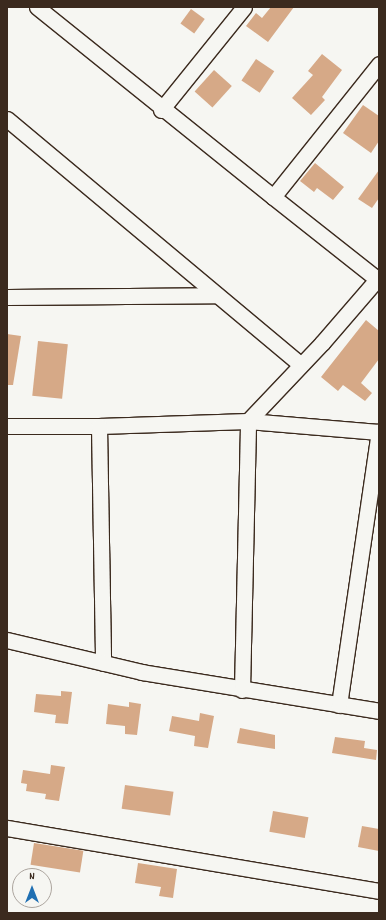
<!DOCTYPE html>
<html>
<head>
<meta charset="utf-8">
<style>
  body { margin:0 }
  #map { position:relative; width:386px; height:920px; overflow:hidden; background:#f6f6f2; font-family:Dekko,sans-serif }
  div>[style] { position:absolute }
  [style*='--x'] { left:calc(var(--x)*1px); top:calc(var(--y)*1px); width:calc(var(--w)*1px); rotate:calc(var(--a)*1deg) }
  .building>* { inset:0; background:#d6a987; transform-origin:0 0 }
  .roads { filter:drop-shadow(1px 0 #3b2a1e) drop-shadow(-1px 0 #3b2a1e) drop-shadow(0 1px #3b2a1e) drop-shadow(0 -1px #3b2a1e) }
  .minor>* { height:15px; margin:-7.5px; padding:0 7.5px; transform-origin:7.5px; border-radius:7.5px; background:#f6f6f2 }
  span { translate:-50% -50%; white-space:nowrap; text-align:center; line-height:1.15; -webkit-text-stroke:3px #f6f6f2; paint-order:stroke }
  .frame { position:absolute; inset:0; border:8px solid #3b2a1e; pointer-events:none }
  .north { position:absolute; left:12px; top:868px; width:40px; height:40px; box-sizing:border-box; background:#f6f6f2; border:1px solid #aba49d; border-radius:50%; rotate:0deg; font-size:11px; font-weight:700; line-height:16px; text-align:center; color:#3b2a1e }
  .north::after { content:''; display:block; margin:auto; width:14px; height:18px; background:#1f6fb2; clip-path:polygon(50% 0,100% 100%,50% 72%,0 100%) }
</style>
</head>
<body>
<div id="map">
  <div class="building">
    <i style="clip-path:polygon(271px 7px,294px 7px,268px 42px,246px 26px,256px 13px,262px 18px)"></i>
    <i style="left:191px;top:9px;width:17px;height:18px;rotate:36deg"></i>
    <i style="clip-path:polygon(322px 54px,342px 70px,322px 97px,325px 100px,311px 115px,292px 98px,313px 75px,308px 71px)"></i>
    <i style="left:256px;top:59px;width:22px;height:26px;rotate:34deg"></i>
    <i style="left:214px;top:70px;width:24px;height:29px;rotate:42deg"></i>
    <i style="clip-path:polygon(363px 105px,379px 116px,379px 141px,371px 153px,343px 133px)"></i>
    <i style="clip-path:polygon(315px 163px,344px 187px,333px 200px,317px 188px,314px 192px,300px 181px)"></i>
    <i style="clip-path:polygon(379px 170px,379px 198px,372px 208px,358px 199px)"></i>
    <i style="clip-path:polygon(366px 320px,379px 331px,379px 359px,361px 383px,372px 393px,365px 401px,343px 385px,338px 391px,321px 377px)"></i>
    <i style="clip-path:polygon(7px 334px,21px 336px,13px 385px,7px 385px)"></i>
    <i style="left:38px;top:341px;width:30px;height:55px;rotate:6deg"></i>
    <i style="clip-path:polygon(61px 691px,72px 692px,68px 724px,55px 723px,56px 715px,34px 712px,36px 694px,61px 696px)"></i>
    <i style="clip-path:polygon(129px 702px,141px 704px,137px 735px,125px 734px,125px 726px,106px 724px,108px 704px,129px 707px)"></i>
    <i style="clip-path:polygon(200px 713px,214px 716px,208px 748px,194px 746px,195px 736px,169px 731px,172px 716px,199px 721px)"></i>
    <i style="clip-path:polygon(240px 728px,275px 735px,275px 749px,237px 743px)"></i>
    <i style="clip-path:polygon(335px 737px,365px 741px,364px 748px,377px 750px,376px 760px,332px 753px)"></i>
    <i style="clip-path:polygon(51px 765px,65px 767px,59px 801px,45px 799px,46px 794px,26px 791px,27px 784px,21px 783px,23px 770px,50px 774px)"></i>
    <i style="left:125px;top:785px;width:49px;height:24px;rotate:8deg"></i>
    <i style="left:273px;top:811px;width:36px;height:21px;rotate:10deg"></i>
    <i style="clip-path:polygon(362px 826px,379px 829px,379px 851px,358px 847px)"></i>
    <i style="left:34px;top:843px;width:50px;height:22px;rotate:9deg"></i>
    <i style="clip-path:polygon(138px 863px,177px 869px,173px 898px,159px 896px,161px 887px,135px 883px)"></i>
  </div>
  <div class="roads">
    <div class="minor">
      <i style="--x:37;--y:7;--w:303;--a:38.8"></i>
      <i style="--x:161;--y:110;--w:132;--a:-51.1"></i>
      <i style="--x:7;--y:119;--w:383;--a:39.9"></i>
      <i style="--x:377;--y:279;--w:132;--a:-141.7"></i>
      <i style="--x:273;--y:197;--w:170;--a:-51.4"></i>
      <i style="--x:7;--y:297;--w:210;--a:-0.5"></i>
      <i style="--x:7;--y:426;--w:92;--a:0"></i>
      <i style="--x:99;--y:426;--w:149;--a:-1.9"></i>
      <i style="--x:248;--y:421;--w:131;--a:4.8"></i>
      <i style="--x:99;--y:426;--w:237;--a:89"></i>
      <i style="--x:7;--y:640;--w:139;--a:13.3"></i>
      <i style="--x:142;--y:672;--w:240;--a:9.3"></i>
      <i style="--x:242;--y:690;--w:269;--a:-88.7"></i>
      <i style="--x:248;--y:421;--w:108;--a:-46.5"></i>
      <i style="--x:322;--y:343;--w:87;--a:-49.2"></i>
      <i style="--x:339;--y:705;--w:276;--a:-81.7"></i>
      <i style="--x:7;--y:828;--w:377;--a:9.6"></i>
    </div>
  </div>
  <div class="frame"></div>
  <div class="north">N</div>
</div>
</body>
</html>
